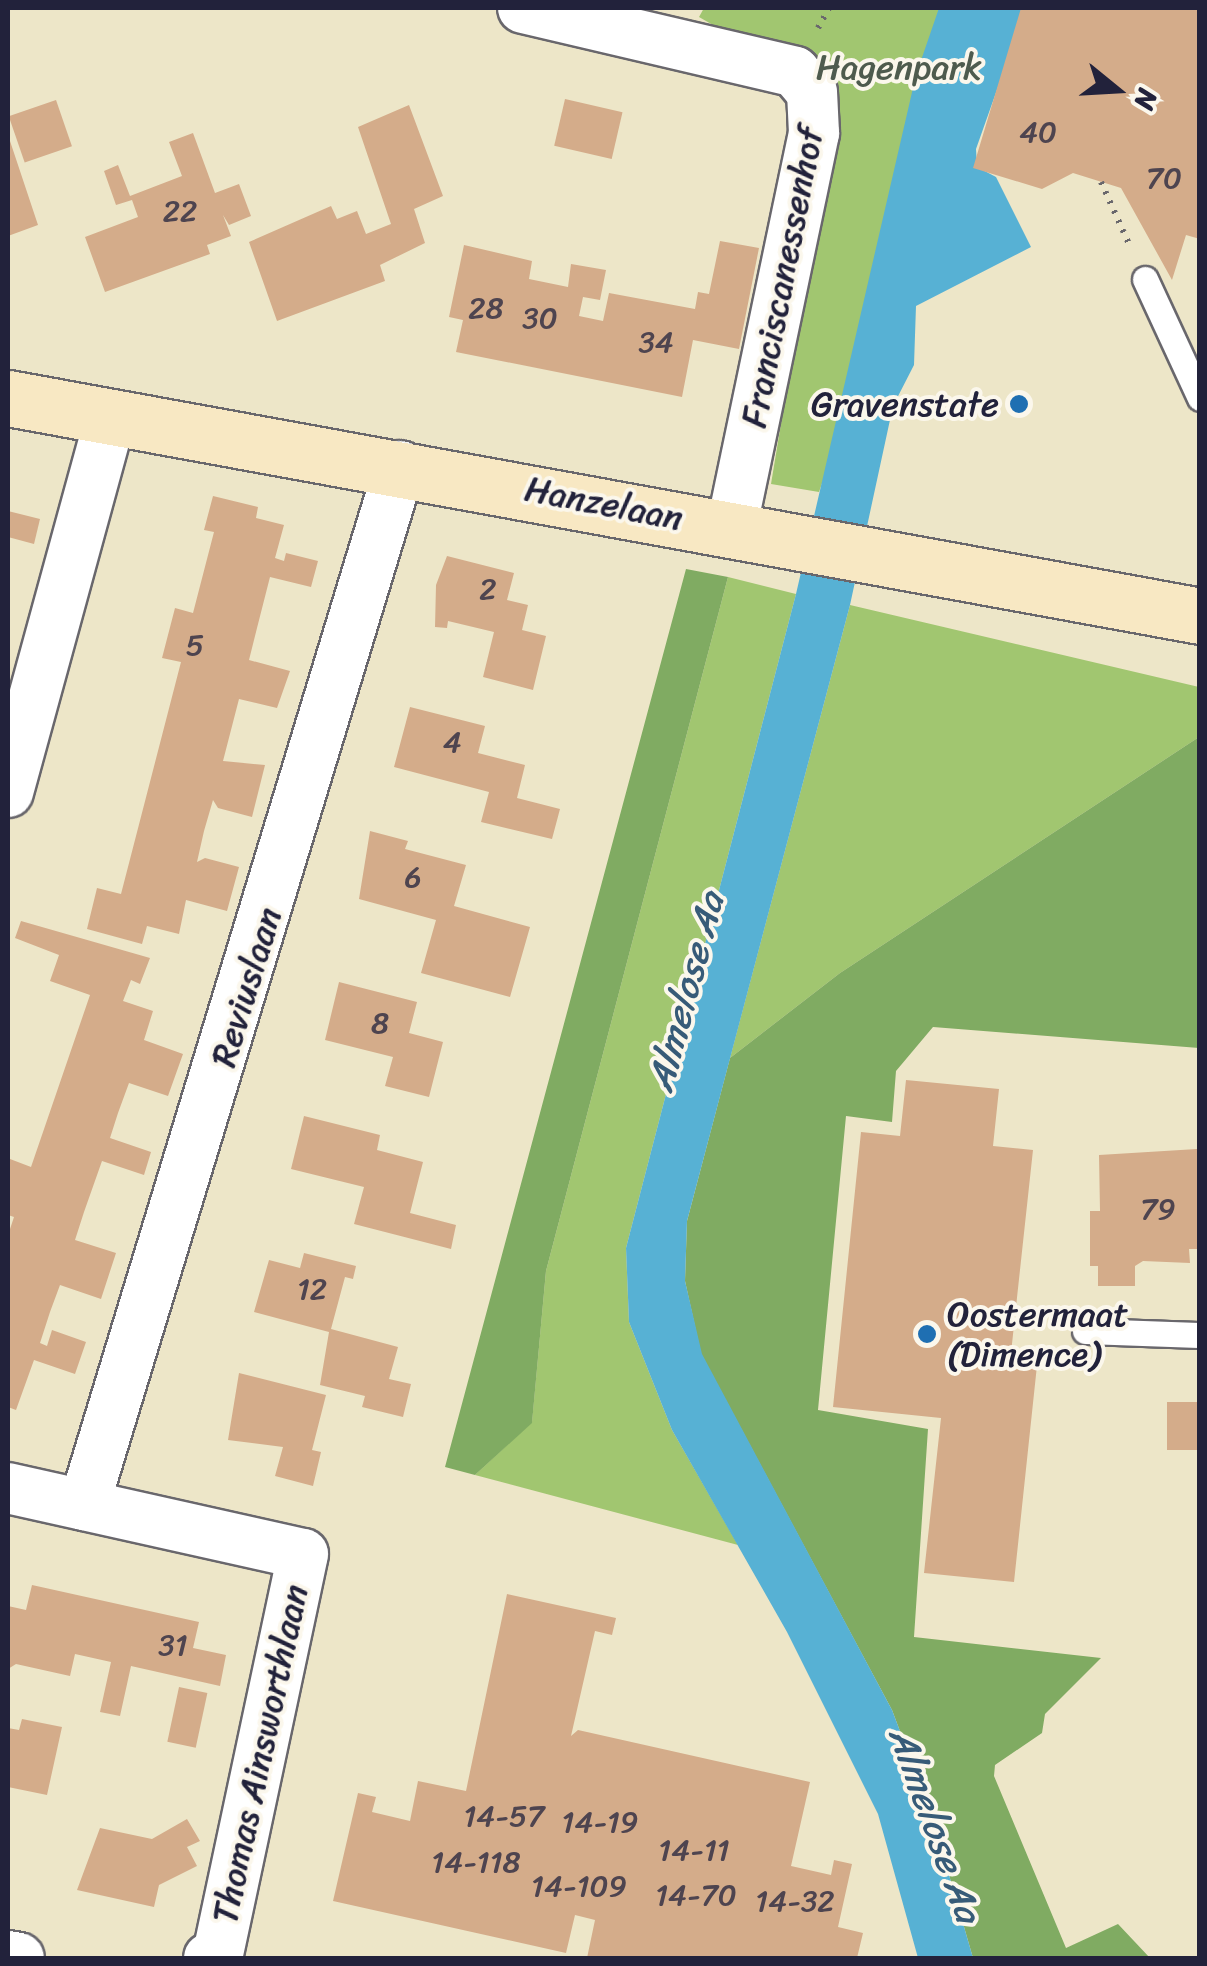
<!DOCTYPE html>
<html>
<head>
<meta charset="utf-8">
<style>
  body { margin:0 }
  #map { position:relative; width:1207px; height:1966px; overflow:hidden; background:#ede6c8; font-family:Sriracha,sans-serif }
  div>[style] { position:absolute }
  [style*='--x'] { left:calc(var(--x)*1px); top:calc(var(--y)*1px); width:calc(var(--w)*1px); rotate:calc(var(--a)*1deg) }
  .green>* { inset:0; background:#a1c670 }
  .forest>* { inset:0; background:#80ab62 }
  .water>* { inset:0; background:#57b1d4 }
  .building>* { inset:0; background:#d4ac8a; transform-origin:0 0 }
  .path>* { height:6px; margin-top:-3px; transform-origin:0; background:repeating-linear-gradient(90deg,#69676c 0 2.5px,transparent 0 10.5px) }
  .roads { filter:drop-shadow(2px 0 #69676c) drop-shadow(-2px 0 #69676c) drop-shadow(0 2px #69676c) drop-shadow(0 -2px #69676c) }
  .lane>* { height:25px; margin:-12.5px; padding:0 12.5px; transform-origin:12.5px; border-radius:12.5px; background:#fff }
  .street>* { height:50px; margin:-25px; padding:0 25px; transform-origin:25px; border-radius:25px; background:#fff }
  .secondary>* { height:55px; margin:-27.5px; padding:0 27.5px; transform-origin:27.5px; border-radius:27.5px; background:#f8e8c3 }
  .dots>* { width:28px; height:28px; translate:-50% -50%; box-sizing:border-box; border:5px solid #fbf7ec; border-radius:50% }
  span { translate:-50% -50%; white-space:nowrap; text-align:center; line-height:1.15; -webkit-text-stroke:8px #fbf7ec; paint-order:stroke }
  .number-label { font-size:30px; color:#4e444f }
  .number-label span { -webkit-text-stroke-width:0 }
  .park-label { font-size:35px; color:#4e5b4e }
  .street-label { font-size:35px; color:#22223b }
  .poi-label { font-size:35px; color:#22223b }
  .right { translate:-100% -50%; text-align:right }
  .left { translate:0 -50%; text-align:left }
  .water-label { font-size:38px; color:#375b78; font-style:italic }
  .frame { position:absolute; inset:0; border:10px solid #22223b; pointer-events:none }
  .north { position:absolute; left:1067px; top:40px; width:100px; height:100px; -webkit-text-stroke:8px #fbf7ec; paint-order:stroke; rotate:108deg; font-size:28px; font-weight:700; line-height:40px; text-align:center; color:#22223b }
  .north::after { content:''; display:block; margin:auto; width:35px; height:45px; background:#22223b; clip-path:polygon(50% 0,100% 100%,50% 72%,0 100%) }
</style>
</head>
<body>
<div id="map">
  <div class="green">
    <i style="clip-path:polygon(704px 8px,986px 8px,819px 492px,771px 484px,840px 69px,713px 25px,699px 17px)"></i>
    <i style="clip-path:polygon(728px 577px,796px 594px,626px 1248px,629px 1322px,672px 1430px,738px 1545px,475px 1475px,532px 1422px,546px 1271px)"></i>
    <i style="clip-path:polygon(850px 605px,1199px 687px,1199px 737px,840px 973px,730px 1058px)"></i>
  </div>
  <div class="forest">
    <i style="clip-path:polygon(686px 569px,728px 577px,546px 1271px,532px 1423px,475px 1475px,445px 1467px)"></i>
    <i style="clip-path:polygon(1199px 737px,1199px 1048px,933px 1027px,896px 1071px,892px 1122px,846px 1116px,818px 1410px,928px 1429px,914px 1637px,1101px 1658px,1045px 1714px,1042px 1733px,995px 1765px,994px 1776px,1066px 1948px,1118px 1924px,1150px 1958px,973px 1958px,932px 1816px,892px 1710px,701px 1354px,685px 1281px,687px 1221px,730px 1058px,840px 973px)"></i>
  </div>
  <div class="water">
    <i style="clip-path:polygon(939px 8px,1026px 8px,976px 149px,977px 167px,996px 177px,1031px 247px,916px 306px,914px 365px,893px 406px,850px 605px,687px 1221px,685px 1281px,702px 1354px,892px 1710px,932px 1816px,973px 1958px,918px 1958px,878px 1814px,787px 1632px,672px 1430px,629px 1322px,626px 1248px,796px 594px,916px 75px)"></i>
  </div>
  <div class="building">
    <i style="clip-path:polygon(1021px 8px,1200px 8px,1200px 239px,1186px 235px,1172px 280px,1121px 188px,1073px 173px,1042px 189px,973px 168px)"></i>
    <i style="left:565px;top:99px;width:59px;height:48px;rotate:13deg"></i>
    <i style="left:56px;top:100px;width:49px;height:50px;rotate:71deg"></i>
    <i style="clip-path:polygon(409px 105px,443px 196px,414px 209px,425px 243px,380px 265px,385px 281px,277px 321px,249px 242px,331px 206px,337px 219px,357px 211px,366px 234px,391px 224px,358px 127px)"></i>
    <i style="clip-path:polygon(193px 133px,215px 193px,239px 184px,251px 216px,229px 225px,223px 215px,231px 236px,207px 245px,210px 254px,105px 292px,85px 237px,138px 217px,132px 200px,116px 205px,104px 171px,118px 165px,130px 196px,182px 176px,169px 142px)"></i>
    <i style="clip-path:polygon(10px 141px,38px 225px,8px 236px,8px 142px)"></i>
    <i style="clip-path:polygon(720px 241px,759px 248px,739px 349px,693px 340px,682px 397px,456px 352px,463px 320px,449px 317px,464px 245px,532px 261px,529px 279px,568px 287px,571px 264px,606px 270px,600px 300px,583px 297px,579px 316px,603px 321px,609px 293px,695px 309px,698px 292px,709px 294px)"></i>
    <i style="clip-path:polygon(213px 496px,258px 507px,256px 518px,284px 525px,275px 558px,284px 561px,286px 553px,318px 561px,311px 587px,270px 577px,257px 628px,249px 660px,290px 671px,277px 708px,239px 699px,223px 761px,265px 765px,252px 817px,218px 808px,213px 800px,204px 831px,197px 862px,205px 858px,239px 867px,227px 911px,186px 900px,179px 934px,147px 926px,142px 944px,87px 929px,97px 888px,121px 894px,181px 662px,162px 658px,175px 608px,193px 613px,214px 532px,204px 530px)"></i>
    <i style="clip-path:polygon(8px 511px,40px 519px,34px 544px,8px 537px)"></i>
    <i style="clip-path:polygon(447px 556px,514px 573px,507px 600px,528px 605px,522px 630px,546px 636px,533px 690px,483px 677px,494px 632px,448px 621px,447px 628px,435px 627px,436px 585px)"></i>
    <i style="clip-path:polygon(410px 707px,485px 726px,478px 753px,525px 765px,517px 798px,560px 809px,552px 839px,481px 822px,489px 792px,394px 767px)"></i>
    <i style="clip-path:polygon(370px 831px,408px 841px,405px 849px,466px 865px,454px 906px,530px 927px,510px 997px,421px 973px,436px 920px,359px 899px)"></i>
    <i style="clip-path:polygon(21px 921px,150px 958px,140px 984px,131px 980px,123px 1001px,153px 1011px,144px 1040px,183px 1054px,168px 1096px,129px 1083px,118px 1113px,110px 1138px,151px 1152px,144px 1175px,102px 1161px,84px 1212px,75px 1240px,116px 1253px,101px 1299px,60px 1285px,50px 1312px,40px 1343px,47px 1346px,52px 1330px,86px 1342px,75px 1374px,34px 1360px,16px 1410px,8px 1407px,8px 1235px,14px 1217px,8px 1215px,8px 1166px,10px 1159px,31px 1167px,90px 995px,50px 981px,59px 955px,15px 938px)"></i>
    <i style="clip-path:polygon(339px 982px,417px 1002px,409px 1033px,443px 1042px,429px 1097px,385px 1086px,393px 1057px,325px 1040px)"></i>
    <i style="clip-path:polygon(906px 1080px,999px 1089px,993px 1146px,1033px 1150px,1011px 1353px,1038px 1356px,1014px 1582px,924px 1573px,941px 1418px,833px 1407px,861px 1132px,900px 1136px)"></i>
    <i style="clip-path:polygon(304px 1116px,380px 1135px,377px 1150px,423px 1162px,410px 1213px,456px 1225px,451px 1249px,354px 1224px,364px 1187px,291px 1169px)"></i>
    <i style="clip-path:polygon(1197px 1149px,1200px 1249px,1189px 1249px,1190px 1263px,1143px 1261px,1135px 1266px,1135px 1286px,1098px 1286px,1098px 1266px,1090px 1266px,1090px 1211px,1100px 1211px,1099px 1155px)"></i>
    <i style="clip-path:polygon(304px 1253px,356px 1266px,353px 1279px,345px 1277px,331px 1329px,398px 1347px,389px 1379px,411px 1384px,403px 1417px,362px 1407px,365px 1396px,320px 1385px,329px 1332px,254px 1312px,269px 1260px,300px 1268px)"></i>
    <i style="clip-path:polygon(239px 1373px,326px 1395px,312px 1450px,321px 1452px,313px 1486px,275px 1476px,283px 1447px,228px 1440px)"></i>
    <i style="left:1167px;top:1402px;width:33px;height:48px"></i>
    <i style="clip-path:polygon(32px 1585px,199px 1622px,193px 1648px,226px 1655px,220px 1686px,131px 1666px,120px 1716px,100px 1712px,111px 1662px,75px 1654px,70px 1676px,16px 1664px,8px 1669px,8px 1606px,26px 1610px)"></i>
    <i style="clip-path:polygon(507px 1594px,616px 1618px,612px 1635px,595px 1631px,571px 1736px,578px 1730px,810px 1782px,791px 1866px,831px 1875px,834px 1860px,852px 1864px,838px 1927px,863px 1933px,857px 1958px,587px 1958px,595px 1920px,575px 1915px,566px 1953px,333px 1901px,358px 1793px,376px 1797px,372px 1812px,410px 1821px,418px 1781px,466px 1791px)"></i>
    <i style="left:179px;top:1687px;width:29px;height:56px;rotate:12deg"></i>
    <i style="clip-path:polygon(22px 1719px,62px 1727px,47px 1795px,8px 1787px,8px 1728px,19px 1730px)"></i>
    <i style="clip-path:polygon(187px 1819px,200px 1841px,187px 1847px,197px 1866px,159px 1885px,154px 1907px,77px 1890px,100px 1828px,152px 1839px)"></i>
  </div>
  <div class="path">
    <i style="--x:818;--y:28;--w:23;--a:-61"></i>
    <i style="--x:1101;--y:182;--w:68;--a:65.7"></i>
  </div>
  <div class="roads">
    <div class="lane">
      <i style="--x:1145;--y:279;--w:131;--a:65.2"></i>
      <i style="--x:1085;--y:1331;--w:115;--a:2"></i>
    </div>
    <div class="street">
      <i style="--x:523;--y:8;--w:279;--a:13.2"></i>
      <i style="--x:795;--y:72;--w:26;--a:50"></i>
      <i style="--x:812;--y:92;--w:41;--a:87.2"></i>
      <i style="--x:814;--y:133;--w:402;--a:101.8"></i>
      <i style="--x:8;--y:792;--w:390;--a:-74.7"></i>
      <i style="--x:8;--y:1488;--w:302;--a:12.6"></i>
      <i style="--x:303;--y:1554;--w:412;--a:102"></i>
      <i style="--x:217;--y:1957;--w:8;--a:173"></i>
      <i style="--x:84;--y:1505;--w:1086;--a:-73.08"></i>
      <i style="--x:8;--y:1956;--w:11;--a:10"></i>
    </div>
    <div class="secondary">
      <i style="--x:8;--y:398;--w:1212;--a:10.36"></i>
    </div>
  </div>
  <div class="dots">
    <i style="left:1019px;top:404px;background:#1f6fb2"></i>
    <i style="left:927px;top:1334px;background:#1f6fb2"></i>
  </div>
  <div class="number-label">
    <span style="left:1038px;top:132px">40</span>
    <span style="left:1164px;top:178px">70</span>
    <span style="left:180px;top:211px">22</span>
    <span style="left:486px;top:308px">28</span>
    <span style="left:540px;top:318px">30</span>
    <span style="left:656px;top:342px">34</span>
    <span style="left:488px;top:589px">2</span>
    <span style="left:195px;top:645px">5</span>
    <span style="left:452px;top:742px">4</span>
    <span style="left:413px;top:877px">6</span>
    <span style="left:380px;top:1023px">8</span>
    <span style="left:1158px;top:1209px">79</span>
    <span style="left:312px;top:1289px">12</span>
    <span style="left:173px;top:1645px">31</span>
    <span style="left:504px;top:1816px">14-57</span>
    <span style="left:600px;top:1822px">14-19</span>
    <span style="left:694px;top:1850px">14-11</span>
    <span style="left:476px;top:1862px">14-118</span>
    <span style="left:579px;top:1886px">14-109</span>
    <span style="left:696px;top:1895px">14-70</span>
    <span style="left:795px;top:1901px">14-32</span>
  </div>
  <div class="park-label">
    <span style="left:899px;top:67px">Hagenpark</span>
  </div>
  <div class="street-label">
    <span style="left:782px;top:277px;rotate:-79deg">Franciscanessenhof</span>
    <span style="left:604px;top:503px;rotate:11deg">Hanzelaan</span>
    <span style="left:246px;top:987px;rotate:-73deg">Reviuslaan</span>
    <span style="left:260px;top:1754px;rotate:-78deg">Thomas Ainsworthlaan</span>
  </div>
  <div class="poi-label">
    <span class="right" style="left:999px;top:404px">Gravenstate</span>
    <span class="left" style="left:947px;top:1334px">Oostermaat<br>(Dimence)</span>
  </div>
  <div class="water-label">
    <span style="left:686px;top:992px;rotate:-75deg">Almelose Aa</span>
    <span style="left:935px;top:1825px;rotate:70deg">Almelose Aa</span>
  </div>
  <div class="frame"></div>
  <div class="north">N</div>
</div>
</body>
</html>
